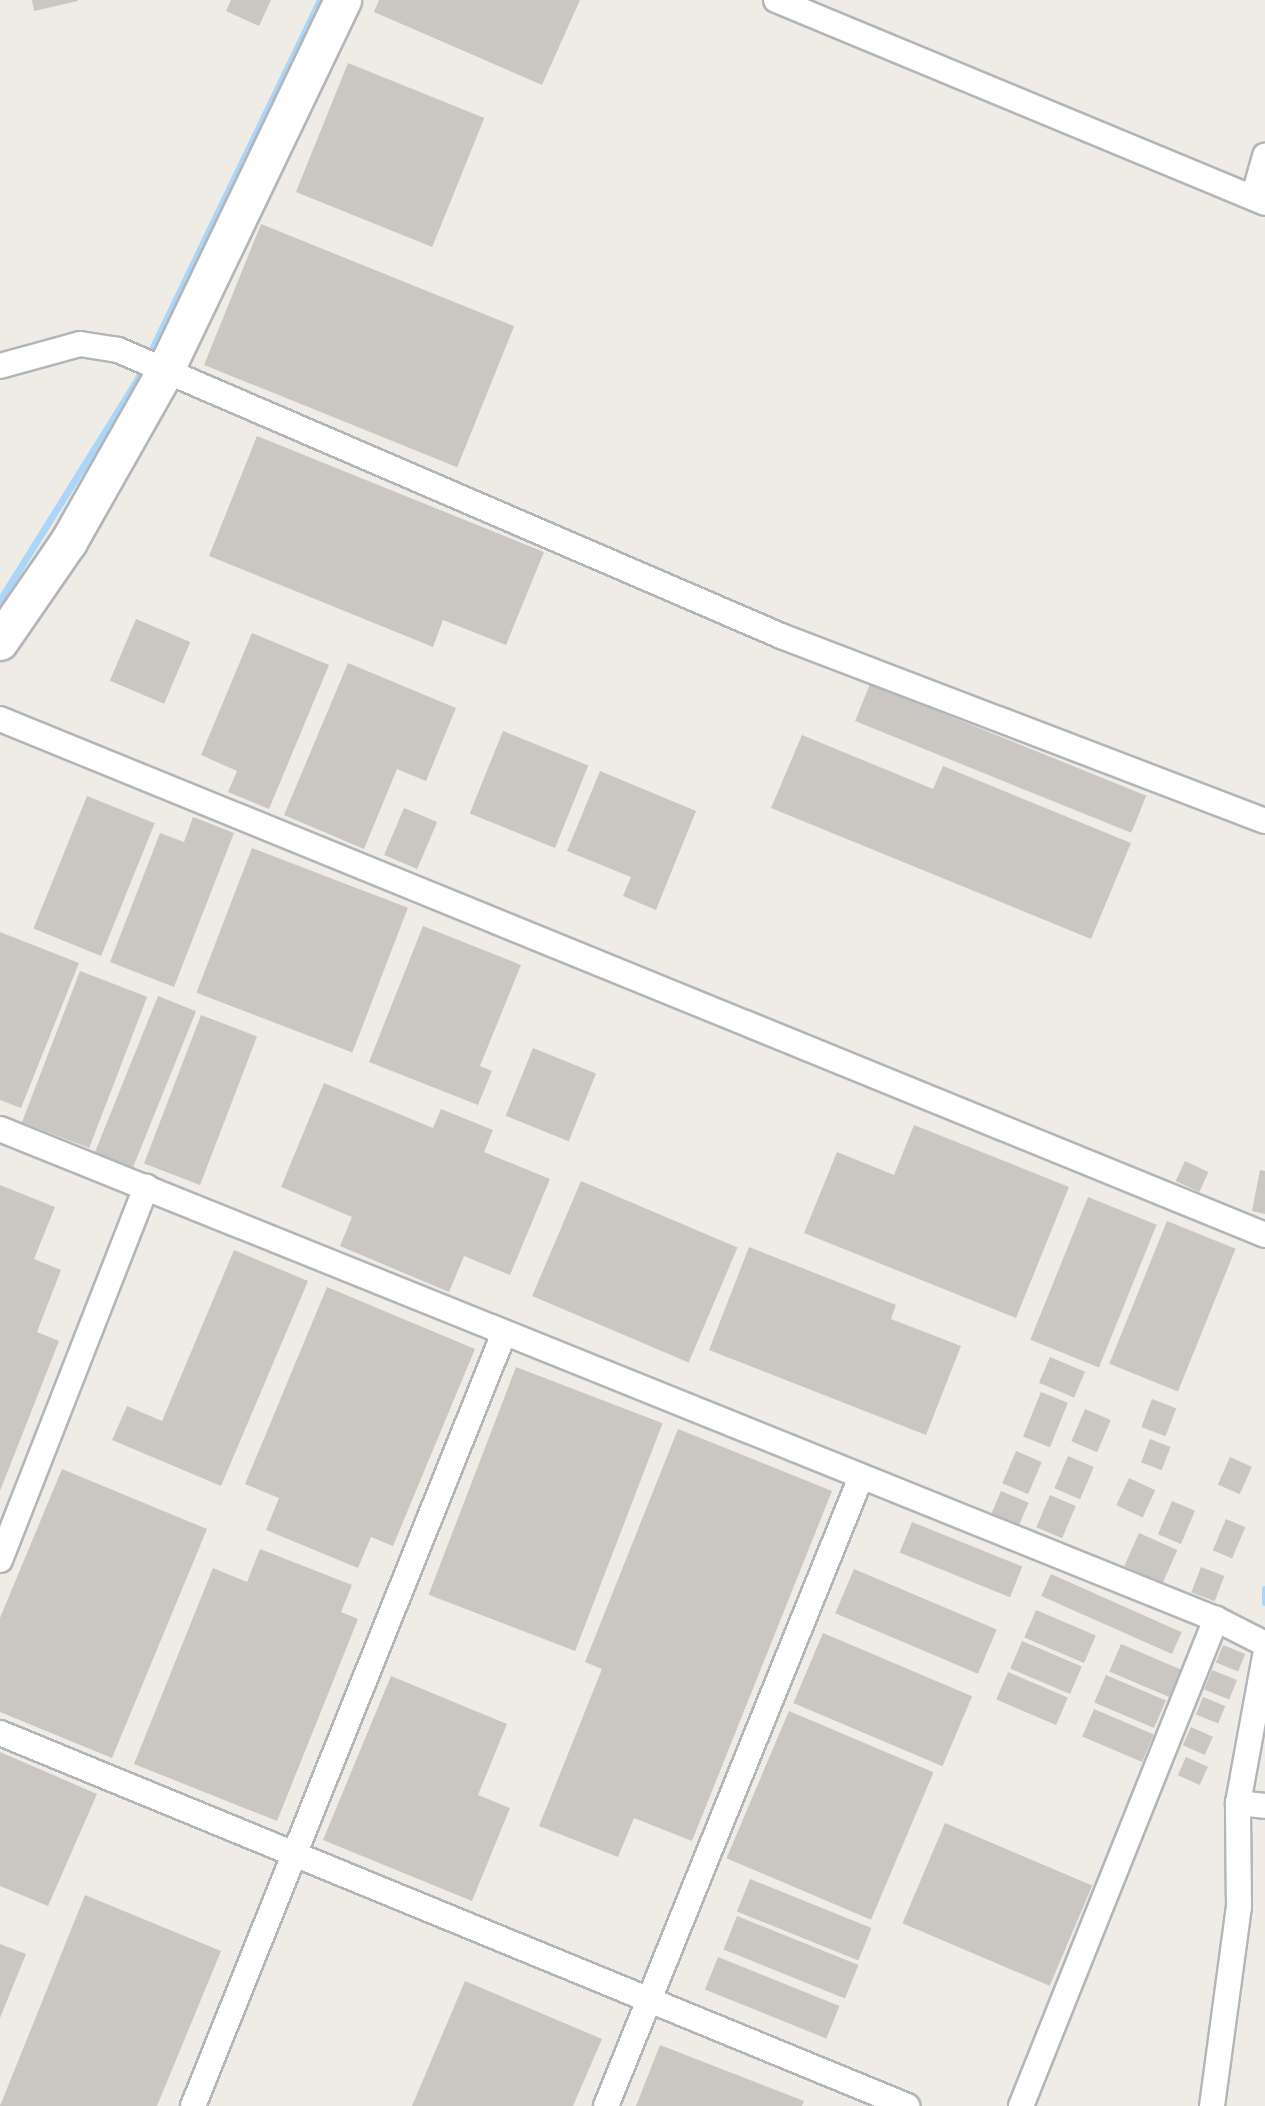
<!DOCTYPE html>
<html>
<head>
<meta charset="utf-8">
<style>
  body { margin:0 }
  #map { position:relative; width:1265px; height:2106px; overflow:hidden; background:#eeece5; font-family:Roboto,sans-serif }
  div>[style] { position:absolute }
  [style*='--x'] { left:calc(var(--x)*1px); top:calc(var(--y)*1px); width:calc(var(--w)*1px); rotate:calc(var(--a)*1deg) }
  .stream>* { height:7px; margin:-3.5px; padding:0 3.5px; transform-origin:3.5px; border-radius:3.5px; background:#aad7f9 }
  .building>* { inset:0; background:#cac7c2; transform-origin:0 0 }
  .roads { filter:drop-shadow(2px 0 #b2b5b9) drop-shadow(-2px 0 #b2b5b9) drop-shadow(0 2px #b2b5b9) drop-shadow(0 -2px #b2b5b9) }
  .street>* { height:24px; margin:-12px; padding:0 12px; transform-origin:12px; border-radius:12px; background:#fff }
  .secondary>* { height:36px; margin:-18px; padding:0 18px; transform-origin:18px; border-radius:18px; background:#fff }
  span { translate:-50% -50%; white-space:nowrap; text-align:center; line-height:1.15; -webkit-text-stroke:8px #fff; paint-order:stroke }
</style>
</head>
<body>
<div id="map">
  <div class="stream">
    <i style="--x:0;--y:600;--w:261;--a:-58.1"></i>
    <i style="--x:138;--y:378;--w:420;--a:-64.3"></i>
    <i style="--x:1265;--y:1602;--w:13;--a:-90"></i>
  </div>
  <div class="building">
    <i style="clip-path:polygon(32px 0,78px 0,78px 1px,34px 11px)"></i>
    <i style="clip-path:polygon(231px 0,271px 0,259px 26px,226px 11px)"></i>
    <i style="clip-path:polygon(379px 0,580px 0,542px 85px,374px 12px)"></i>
    <i style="left:348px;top:63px;width:147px;height:139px;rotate:22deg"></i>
    <i style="left:261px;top:224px;width:273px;height:152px;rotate:22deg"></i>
    <i style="clip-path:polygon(257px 436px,544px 552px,506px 645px,443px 620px,433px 647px,209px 556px)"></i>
    <i style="left:136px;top:619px;width:59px;height:67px;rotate:23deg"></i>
    <i style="clip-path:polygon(252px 633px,329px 665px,269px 809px,228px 792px,237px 771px,201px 755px)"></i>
    <i style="clip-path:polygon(348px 663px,456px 708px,426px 781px,397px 769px,364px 849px,284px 815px)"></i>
    <i style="left:870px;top:684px;width:298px;height:40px;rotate:22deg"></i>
    <i style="left:503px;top:731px;width:92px;height:89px;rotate:22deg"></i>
    <i style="clip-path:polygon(802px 735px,933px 789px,943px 766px,1131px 843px,1091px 939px,771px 808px)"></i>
    <i style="clip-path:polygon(600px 771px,696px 811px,656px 910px,623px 896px,631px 877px,567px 851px)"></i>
    <i style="left:87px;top:796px;width:73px;height:143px;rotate:22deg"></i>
    <i style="left:404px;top:808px;width:36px;height:51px;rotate:23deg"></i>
    <i style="clip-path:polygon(193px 817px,234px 833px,174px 987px,110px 962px,160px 833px,184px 842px)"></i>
    <i style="left:252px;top:848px;width:167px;height:155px;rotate:21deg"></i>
    <i style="clip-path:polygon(423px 926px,521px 965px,480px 1066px,492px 1071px,478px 1105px,369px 1062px)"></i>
    <i style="clip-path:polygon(0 932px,79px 963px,21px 1108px,0 1100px)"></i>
    <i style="left:80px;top:971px;width:72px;height:162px;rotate:21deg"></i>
    <i style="left:158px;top:996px;width:41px;height:169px;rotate:22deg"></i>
    <i style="left:201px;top:1015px;width:60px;height:159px;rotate:21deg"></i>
    <i style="left:533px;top:1048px;width:68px;height:73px;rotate:22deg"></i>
    <i style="clip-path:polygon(324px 1083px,433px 1128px,441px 1109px,493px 1130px,484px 1152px,550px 1179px,510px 1275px,464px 1256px,449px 1292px,340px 1246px,352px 1217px,281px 1187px)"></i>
    <i style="clip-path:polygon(914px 1125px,1069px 1187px,1016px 1318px,804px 1233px,837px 1152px,894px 1175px)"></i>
    <i style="left:1185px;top:1161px;width:26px;height:22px;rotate:25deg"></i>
    <i style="clip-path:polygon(1260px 1170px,1265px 1171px,1265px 1214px,1252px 1211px)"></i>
    <i style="left:581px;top:1181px;width:170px;height:125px;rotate:23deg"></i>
    <i style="clip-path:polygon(0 1185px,55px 1207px,34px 1259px,61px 1270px,37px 1332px,59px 1341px,0 1491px)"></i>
    <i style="left:1088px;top:1197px;width:74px;height:154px;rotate:22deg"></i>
    <i style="left:1167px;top:1221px;width:74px;height:154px;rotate:22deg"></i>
    <i style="clip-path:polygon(749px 1247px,896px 1305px,891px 1319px,961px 1346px,926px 1435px,709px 1350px)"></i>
    <i style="clip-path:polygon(234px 1250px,308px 1281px,221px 1486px,112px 1440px,127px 1406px,162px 1421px)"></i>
    <i style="clip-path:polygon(327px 1287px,475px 1349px,393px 1546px,371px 1537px,358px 1568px,266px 1530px,279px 1498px,245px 1484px)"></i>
    <i style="left:1050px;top:1357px;width:38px;height:28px;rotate:23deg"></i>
    <i style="left:516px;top:1367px;width:157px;height:244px;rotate:21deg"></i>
    <i style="left:1041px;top:1392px;width:29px;height:48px;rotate:22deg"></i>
    <i style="left:1152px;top:1399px;width:26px;height:30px;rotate:21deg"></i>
    <i style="left:1085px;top:1409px;width:28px;height:35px;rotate:23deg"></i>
    <i style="clip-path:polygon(678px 1429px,832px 1491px,692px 1841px,634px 1818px,618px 1857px,539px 1826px,602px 1669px,585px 1662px)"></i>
    <i style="left:1150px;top:1439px;width:22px;height:25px;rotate:21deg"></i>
    <i style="left:1016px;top:1451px;width:28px;height:35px;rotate:23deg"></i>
    <i style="left:1068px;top:1456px;width:28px;height:35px;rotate:23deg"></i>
    <i style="left:1230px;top:1457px;width:24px;height:30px;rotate:24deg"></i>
    <i style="clip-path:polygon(62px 1469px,207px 1529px,112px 1758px,0 1712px,0 1618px)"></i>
    <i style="left:1129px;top:1478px;width:29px;height:30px;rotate:25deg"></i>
    <i style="left:1001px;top:1491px;width:30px;height:26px;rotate:23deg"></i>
    <i style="left:1050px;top:1495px;width:28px;height:35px;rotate:23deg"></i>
    <i style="left:1172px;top:1501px;width:25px;height:36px;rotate:23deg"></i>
    <i style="left:1226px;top:1519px;width:21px;height:34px;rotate:23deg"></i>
    <i style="left:912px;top:1522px;width:119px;height:33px;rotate:22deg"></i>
    <i style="left:1139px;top:1533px;width:42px;height:36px;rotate:24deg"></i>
    <i style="clip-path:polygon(260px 1549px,352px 1585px,341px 1612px,358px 1619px,277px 1821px,134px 1764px,213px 1568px,247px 1582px)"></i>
    <i style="left:1201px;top:1567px;width:25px;height:27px;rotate:21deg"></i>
    <i style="left:854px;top:1569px;width:155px;height:48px;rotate:23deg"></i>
    <i style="left:1051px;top:1574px;width:143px;height:24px;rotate:24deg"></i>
    <i style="left:1036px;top:1610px;width:65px;height:30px;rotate:23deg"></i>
    <i style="left:823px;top:1633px;width:162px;height:76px;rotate:23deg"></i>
    <i style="left:1022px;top:1641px;width:65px;height:30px;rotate:23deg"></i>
    <i style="left:1121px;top:1644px;width:65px;height:30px;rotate:23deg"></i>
    <i style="left:1223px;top:1645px;width:24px;height:19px;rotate:22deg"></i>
    <i style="left:1212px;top:1670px;width:27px;height:21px;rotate:22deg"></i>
    <i style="left:1008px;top:1672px;width:65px;height:30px;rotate:23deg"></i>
    <i style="left:1106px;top:1675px;width:65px;height:30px;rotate:23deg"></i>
    <i style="clip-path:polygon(391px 1676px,507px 1724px,478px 1795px,510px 1808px,472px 1901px,323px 1840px)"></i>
    <i style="left:1203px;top:1697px;width:24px;height:19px;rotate:22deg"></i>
    <i style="left:1094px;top:1709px;width:65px;height:30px;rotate:23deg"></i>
    <i style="left:789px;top:1711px;width:157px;height:160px;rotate:23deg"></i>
    <i style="left:1191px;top:1727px;width:24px;height:20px;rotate:24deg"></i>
    <i style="clip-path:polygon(0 1752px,97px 1794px,48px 1906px,0 1886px)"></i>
    <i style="left:1186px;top:1757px;width:24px;height:20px;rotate:24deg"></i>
    <i style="left:945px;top:1823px;width:160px;height:109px;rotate:23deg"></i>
    <i style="left:750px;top:1879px;width:131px;height:35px;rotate:22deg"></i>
    <i style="clip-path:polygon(85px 1895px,221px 1951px,157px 2106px,0 2106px)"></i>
    <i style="left:737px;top:1916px;width:131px;height:36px;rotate:22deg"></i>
    <i style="clip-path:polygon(0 1944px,26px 1954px,0 2018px)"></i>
    <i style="left:718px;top:1957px;width:131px;height:35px;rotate:22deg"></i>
    <i style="clip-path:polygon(465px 1981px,602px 2039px,573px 2106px,412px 2106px)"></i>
    <i style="clip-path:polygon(660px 2045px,804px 2101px,802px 2106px,636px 2106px)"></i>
  </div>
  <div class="roads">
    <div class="street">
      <i style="--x:776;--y:0;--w:529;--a:22.54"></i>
      <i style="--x:1254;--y:195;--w:41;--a:-74.2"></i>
      <i style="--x:0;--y:366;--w:83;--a:-15.4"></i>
      <i style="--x:80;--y:344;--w:38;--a:9"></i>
      <i style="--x:118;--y:350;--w:722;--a:23.33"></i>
      <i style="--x:781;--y:636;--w:518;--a:20.92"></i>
      <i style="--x:0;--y:719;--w:1366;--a:22.19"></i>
      <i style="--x:0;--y:1129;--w:1311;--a:21.95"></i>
      <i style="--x:1216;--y:1619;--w:55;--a:27"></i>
      <i style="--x:0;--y:1560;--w:401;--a:-68.6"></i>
      <i style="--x:0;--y:1733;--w:981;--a:22.35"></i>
      <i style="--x:1238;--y:1803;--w:27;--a:6"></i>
      <i style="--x:193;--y:2106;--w:833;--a:-68.08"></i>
      <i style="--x:606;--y:2106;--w:679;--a:-67.93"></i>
      <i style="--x:1021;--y:2106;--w:525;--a:-68.18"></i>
      <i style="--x:1212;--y:2106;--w:201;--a:-82.3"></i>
      <i style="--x:1239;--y:1907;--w:104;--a:-90.6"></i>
      <i style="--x:1238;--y:1803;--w:149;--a:-79.6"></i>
    </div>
    <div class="secondary">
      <i style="--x:0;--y:642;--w:121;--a:-55.4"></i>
      <i style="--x:69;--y:542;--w:195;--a:-60.5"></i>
      <i style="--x:165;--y:372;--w:412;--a:-64.4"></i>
    </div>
  </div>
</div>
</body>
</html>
